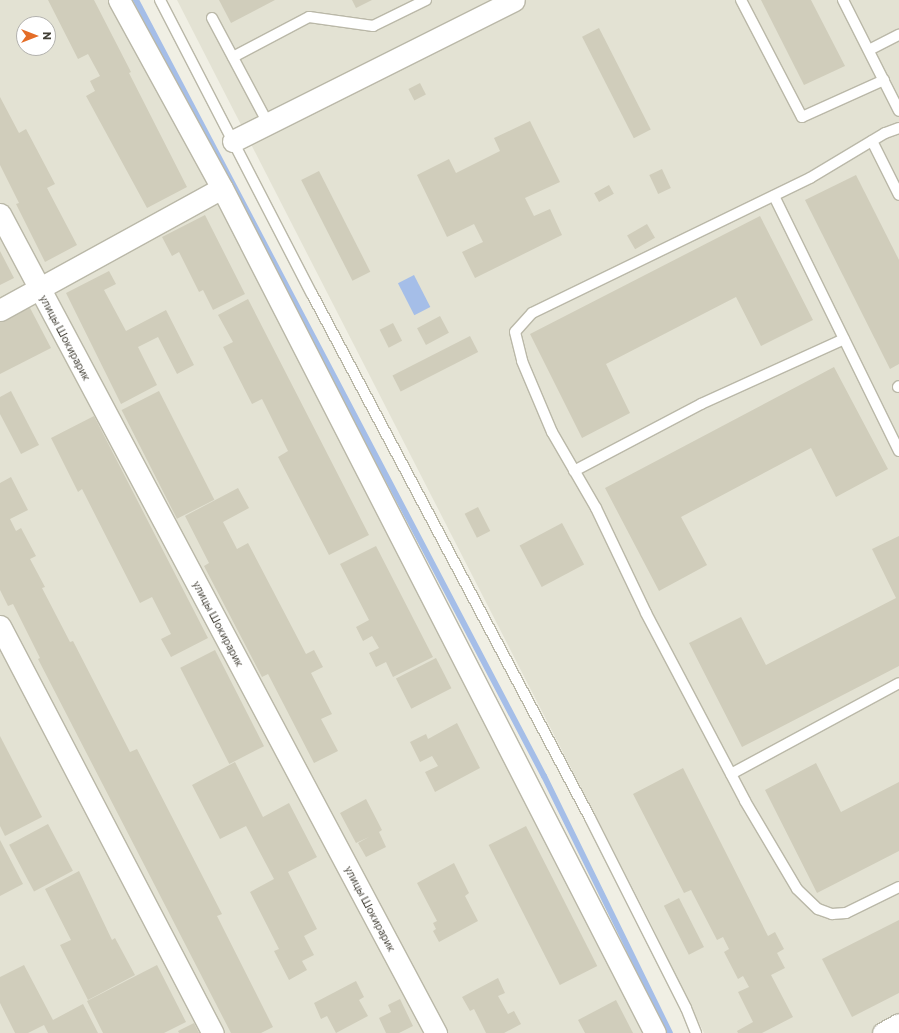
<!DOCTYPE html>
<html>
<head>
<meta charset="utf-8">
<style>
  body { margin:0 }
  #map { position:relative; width:899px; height:1033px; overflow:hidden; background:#f0efe4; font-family:Commissioner,sans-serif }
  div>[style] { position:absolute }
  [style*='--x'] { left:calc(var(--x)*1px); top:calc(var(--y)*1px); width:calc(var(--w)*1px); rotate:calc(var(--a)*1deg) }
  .residential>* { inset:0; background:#e3e2d3 }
  .water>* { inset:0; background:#a5bee8; transform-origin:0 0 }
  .stream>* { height:6px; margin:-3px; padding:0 3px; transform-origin:3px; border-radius:3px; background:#a5bee8 }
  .building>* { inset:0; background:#d0cdbb; transform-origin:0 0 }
  .roads { filter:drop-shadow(1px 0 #bab8a8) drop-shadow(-1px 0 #bab8a8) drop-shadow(0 1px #bab8a8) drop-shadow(0 -1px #bab8a8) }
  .lane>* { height:10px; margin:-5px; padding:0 5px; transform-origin:5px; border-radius:5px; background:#fff }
  .street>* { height:21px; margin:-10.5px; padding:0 10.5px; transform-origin:10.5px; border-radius:10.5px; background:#fff }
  span { translate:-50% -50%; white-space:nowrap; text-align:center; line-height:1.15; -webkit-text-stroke:3px #fff; paint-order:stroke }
  .street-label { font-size:11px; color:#423f35 }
  .north { position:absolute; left:16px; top:16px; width:40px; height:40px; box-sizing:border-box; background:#fff; border:1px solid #b3b2ae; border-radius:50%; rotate:90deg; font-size:11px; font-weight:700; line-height:16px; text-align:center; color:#423f35 }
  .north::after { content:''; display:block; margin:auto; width:14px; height:18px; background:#e46d27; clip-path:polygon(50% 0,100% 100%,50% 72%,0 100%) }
</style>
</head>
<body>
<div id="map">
  <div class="residential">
    <i style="clip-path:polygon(evenodd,0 0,126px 0,655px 1033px,0 1033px,0 0,24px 24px,48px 24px,48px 48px,24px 48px,24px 24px)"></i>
    <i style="clip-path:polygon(177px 0,899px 0,899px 1033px,704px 1033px,649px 920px)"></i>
  </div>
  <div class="water">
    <i style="left:414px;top:275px;width:36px;height:18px;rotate:63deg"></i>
  </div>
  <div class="stream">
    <i style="--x:136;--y:0;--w:877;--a:62.27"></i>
    <i style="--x:544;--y:776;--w:286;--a:63.9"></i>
  </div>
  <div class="building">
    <i style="clip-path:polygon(48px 0,94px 0,131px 72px,129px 73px,187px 187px,147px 208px,86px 96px,95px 91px,90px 81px,100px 76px,88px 54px,78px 59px)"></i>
    <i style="clip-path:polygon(219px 0,275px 0,231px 23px)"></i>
    <i style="clip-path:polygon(352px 0,372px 0,356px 8px)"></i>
    <i style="clip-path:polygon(761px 0,811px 0,845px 66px,804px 85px)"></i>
    <i style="left:599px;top:28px;width:114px;height:19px;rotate:63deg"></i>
    <i style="left:420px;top:83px;width:13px;height:13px;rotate:63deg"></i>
    <i style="clip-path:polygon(0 97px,19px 133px,26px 129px,55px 184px,47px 188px,77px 245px,45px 262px,16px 204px,19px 203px,0 165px)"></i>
    <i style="clip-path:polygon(530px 121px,560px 182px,525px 198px,534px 216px,550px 209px,562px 235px,475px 278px,462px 252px,483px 242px,474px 224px,447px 237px,417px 175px,449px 159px,456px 173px,500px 151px,494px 138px)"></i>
    <i style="left:662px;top:169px;width:21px;height:14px;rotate:65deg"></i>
    <i style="left:319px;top:171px;width:113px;height:20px;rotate:63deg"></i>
    <i style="clip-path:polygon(856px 175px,899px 260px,899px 364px,890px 369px,805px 200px)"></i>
    <i style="left:609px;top:185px;width:10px;height:17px;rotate:61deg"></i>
    <i style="clip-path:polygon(205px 215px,245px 294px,213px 310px,203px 290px,199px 292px,179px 252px,172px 256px,162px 237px)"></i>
    <i style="clip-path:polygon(760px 216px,813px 320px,761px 346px,736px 297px,606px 364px,630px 413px,582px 438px,530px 334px)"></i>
    <i style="left:647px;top:224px;width:16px;height:23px;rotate:60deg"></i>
    <i style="clip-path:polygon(0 251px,14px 278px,0 285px)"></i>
    <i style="clip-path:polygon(109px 271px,116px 284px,104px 290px,126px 331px,166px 310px,194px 365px,177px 374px,158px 337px,138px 347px,157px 385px,121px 404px,66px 293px)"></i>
    <i style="clip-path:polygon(248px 299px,369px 535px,329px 555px,278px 457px,288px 451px,262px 399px,252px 404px,223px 347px,233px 342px,218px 315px)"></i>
    <i style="clip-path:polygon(29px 306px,51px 348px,0 374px,0 321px)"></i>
    <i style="left:440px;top:316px;width:19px;height:26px;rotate:62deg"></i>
    <i style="left:393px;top:323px;width:20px;height:15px;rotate:63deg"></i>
    <i style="left:470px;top:336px;width:18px;height:87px;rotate:63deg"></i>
    <i style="clip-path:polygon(834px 367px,888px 469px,836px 497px,811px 448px,681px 517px,707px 565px,659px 591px,605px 488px)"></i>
    <i style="clip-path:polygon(11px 391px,39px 445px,21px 454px,0 414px,0 397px)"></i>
    <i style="left:159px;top:391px;width:122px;height:42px;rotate:63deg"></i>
    <i style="clip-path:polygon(94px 416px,208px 638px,171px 657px,161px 639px,171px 634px,152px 597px,140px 603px,82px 489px,78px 492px,51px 438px)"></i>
    <i style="clip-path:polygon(11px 477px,28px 510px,10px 519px,16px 531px,21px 528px,36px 556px,30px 559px,45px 587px,42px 588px,70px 642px,73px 641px,130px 752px,137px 749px,222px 914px,217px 916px,273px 1027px,261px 1033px,231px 1033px,38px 659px,40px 658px,13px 604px,8px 606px,0 590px,0 483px)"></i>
    <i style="clip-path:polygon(238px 488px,249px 508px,223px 522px,237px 549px,248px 543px,306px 654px,314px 650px,323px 667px,311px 673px,332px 714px,321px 719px,338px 751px,314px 763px,268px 674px,262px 677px,204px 566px,209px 563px,185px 516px)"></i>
    <i style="left:478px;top:507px;width:27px;height:15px;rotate:63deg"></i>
    <i style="left:562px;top:523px;width:47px;height:48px;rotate:62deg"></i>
    <i style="clip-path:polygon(899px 536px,899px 666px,742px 747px,689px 643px,741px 617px,766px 665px,896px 598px,872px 549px)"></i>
    <i style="clip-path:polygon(376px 546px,433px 657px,393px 677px,386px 662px,376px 667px,369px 653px,379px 648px,372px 636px,363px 641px,356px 627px,369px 620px,340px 564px)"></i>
    <i style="left:215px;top:650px;width:108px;height:39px;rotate:63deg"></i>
    <i style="left:436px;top:658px;width:34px;height:45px;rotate:63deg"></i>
    <i style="clip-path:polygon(457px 723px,480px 768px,435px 792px,425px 772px,438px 766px,432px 756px,420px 762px,410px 742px,426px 734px,428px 739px)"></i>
    <i style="clip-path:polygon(0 736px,42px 817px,5px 836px,0 826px)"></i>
    <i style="clip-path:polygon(235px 762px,263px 817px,289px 803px,317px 857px,288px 872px,317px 929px,304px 936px,314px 955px,302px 961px,307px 970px,289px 980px,274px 951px,279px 949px,250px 892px,274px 879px,246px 826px,220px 839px,192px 785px)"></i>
    <i style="clip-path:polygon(816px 763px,841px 812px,899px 782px,899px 851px,817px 893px,765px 790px)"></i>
    <i style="clip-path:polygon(683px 768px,768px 936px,775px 932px,784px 949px,777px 953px,785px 968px,771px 975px,793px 1017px,762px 1033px,738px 1033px,737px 1031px,753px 1022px,738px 992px,749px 987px,743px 976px,738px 979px,724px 952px,729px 949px,723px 937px,717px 940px,691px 890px,684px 893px,633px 794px)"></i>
    <i style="clip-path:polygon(366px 799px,382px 830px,379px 832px,386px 847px,366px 857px,358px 843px,369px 837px,356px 843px,340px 813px)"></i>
    <i style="left:48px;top:824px;width:53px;height:44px;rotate:62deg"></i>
    <i style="left:526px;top:826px;width:157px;height:42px;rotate:63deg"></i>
    <i style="clip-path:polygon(0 840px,23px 884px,0 896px)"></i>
    <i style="clip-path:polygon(454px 863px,469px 893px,465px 896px,478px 921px,439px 942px,433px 931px,436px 929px,433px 923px,437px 921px,417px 883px)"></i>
    <i style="clip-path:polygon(79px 871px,112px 940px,115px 938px,135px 975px,88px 1000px,60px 945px,71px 940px,45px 889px)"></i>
    <i style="left:679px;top:898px;width:55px;height:17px;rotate:63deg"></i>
    <i style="clip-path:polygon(899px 920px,899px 993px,852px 1017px,822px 959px)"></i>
    <i style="clip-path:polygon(24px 965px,53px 1020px,83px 1004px,98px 1033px,48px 1033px,44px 1025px,28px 1033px,15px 1033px,0 1003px,0 977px)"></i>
    <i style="clip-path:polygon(157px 965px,186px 1022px,164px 1033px,103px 1033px,87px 1001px)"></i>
    <i style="clip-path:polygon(498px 978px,505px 993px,498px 996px,508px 1014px,514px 1011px,521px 1024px,504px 1033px,486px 1033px,474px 1009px,470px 1011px,462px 997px)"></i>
    <i style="clip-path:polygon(356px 981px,364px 997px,359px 1000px,368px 1016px,336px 1033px,327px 1016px,321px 1019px,314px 1003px)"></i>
    <i style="clip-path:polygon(400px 999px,413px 1026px,399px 1033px,386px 1033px,379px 1018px,391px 1012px,388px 1005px)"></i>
    <i style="clip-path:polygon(616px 1000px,633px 1033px,585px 1033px,578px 1020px)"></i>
    <i style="clip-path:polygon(194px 1023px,199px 1033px,179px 1033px,178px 1031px)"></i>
  </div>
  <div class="roads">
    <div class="lane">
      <i style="--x:160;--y:0;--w:331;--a:62.7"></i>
      <i style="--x:312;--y:294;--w:593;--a:62.05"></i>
      <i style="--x:590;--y:818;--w:213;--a:63.2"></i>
      <i style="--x:686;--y:1008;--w:27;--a:68"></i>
      <i style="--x:741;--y:0;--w:132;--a:62.5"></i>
      <i style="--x:802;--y:117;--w:90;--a:-24.3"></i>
      <i style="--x:843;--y:0;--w:124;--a:63.2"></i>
      <i style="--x:212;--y:18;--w:121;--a:62"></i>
      <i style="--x:869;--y:50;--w:34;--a:-27"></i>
      <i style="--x:233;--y:57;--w:86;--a:-27.8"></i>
      <i style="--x:309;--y:17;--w:65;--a:8"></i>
      <i style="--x:373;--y:26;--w:59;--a:-26.1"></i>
      <i style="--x:899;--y:128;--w:15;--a:160"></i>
      <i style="--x:885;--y:133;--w:87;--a:149"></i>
      <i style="--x:810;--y:178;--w:309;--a:154.1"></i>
      <i style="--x:532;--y:313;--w:25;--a:132"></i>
      <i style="--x:515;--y:332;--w:30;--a:76"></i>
      <i style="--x:522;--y:361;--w:77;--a:67.1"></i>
      <i style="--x:552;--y:432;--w:88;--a:59.9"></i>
      <i style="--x:596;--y:508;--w:116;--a:64.5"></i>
      <i style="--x:646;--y:613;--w:212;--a:62.2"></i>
      <i style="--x:745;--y:801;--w:102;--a:59.4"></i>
      <i style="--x:797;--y:889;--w:29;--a:44"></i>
      <i style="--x:818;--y:909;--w:15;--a:20"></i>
      <i style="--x:832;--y:914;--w:14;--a:-4"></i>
      <i style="--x:846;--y:913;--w:59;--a:-26.1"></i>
      <i style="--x:872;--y:141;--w:60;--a:63.4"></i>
      <i style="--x:774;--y:196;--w:284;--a:63.9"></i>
      <i style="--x:898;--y:387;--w:1;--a:-45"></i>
      <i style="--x:574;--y:471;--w:144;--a:-27.8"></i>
      <i style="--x:701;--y:404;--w:157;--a:-24.4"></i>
      <i style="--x:731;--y:774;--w:191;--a:-28.4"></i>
    </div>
    <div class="street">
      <i style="--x:119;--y:0;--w:214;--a:61.3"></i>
      <i style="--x:222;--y:188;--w:949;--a:62.87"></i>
      <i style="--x:233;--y:141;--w:314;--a:-26.6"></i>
      <i style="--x:0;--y:214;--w:928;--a:61.97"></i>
      <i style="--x:0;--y:310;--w:253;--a:-28.8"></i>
      <i style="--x:0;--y:626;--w:459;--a:62.4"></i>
      <i style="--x:883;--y:1033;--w:18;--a:-29"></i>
    </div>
  </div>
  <div class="street-label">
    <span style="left:65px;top:338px;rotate:62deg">улицы Шокирарик</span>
    <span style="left:218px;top:624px;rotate:62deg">улицы Шокирарик</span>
    <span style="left:370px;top:909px;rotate:62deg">улицы Шокирарик</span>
  </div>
  <div class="north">N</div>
</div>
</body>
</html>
